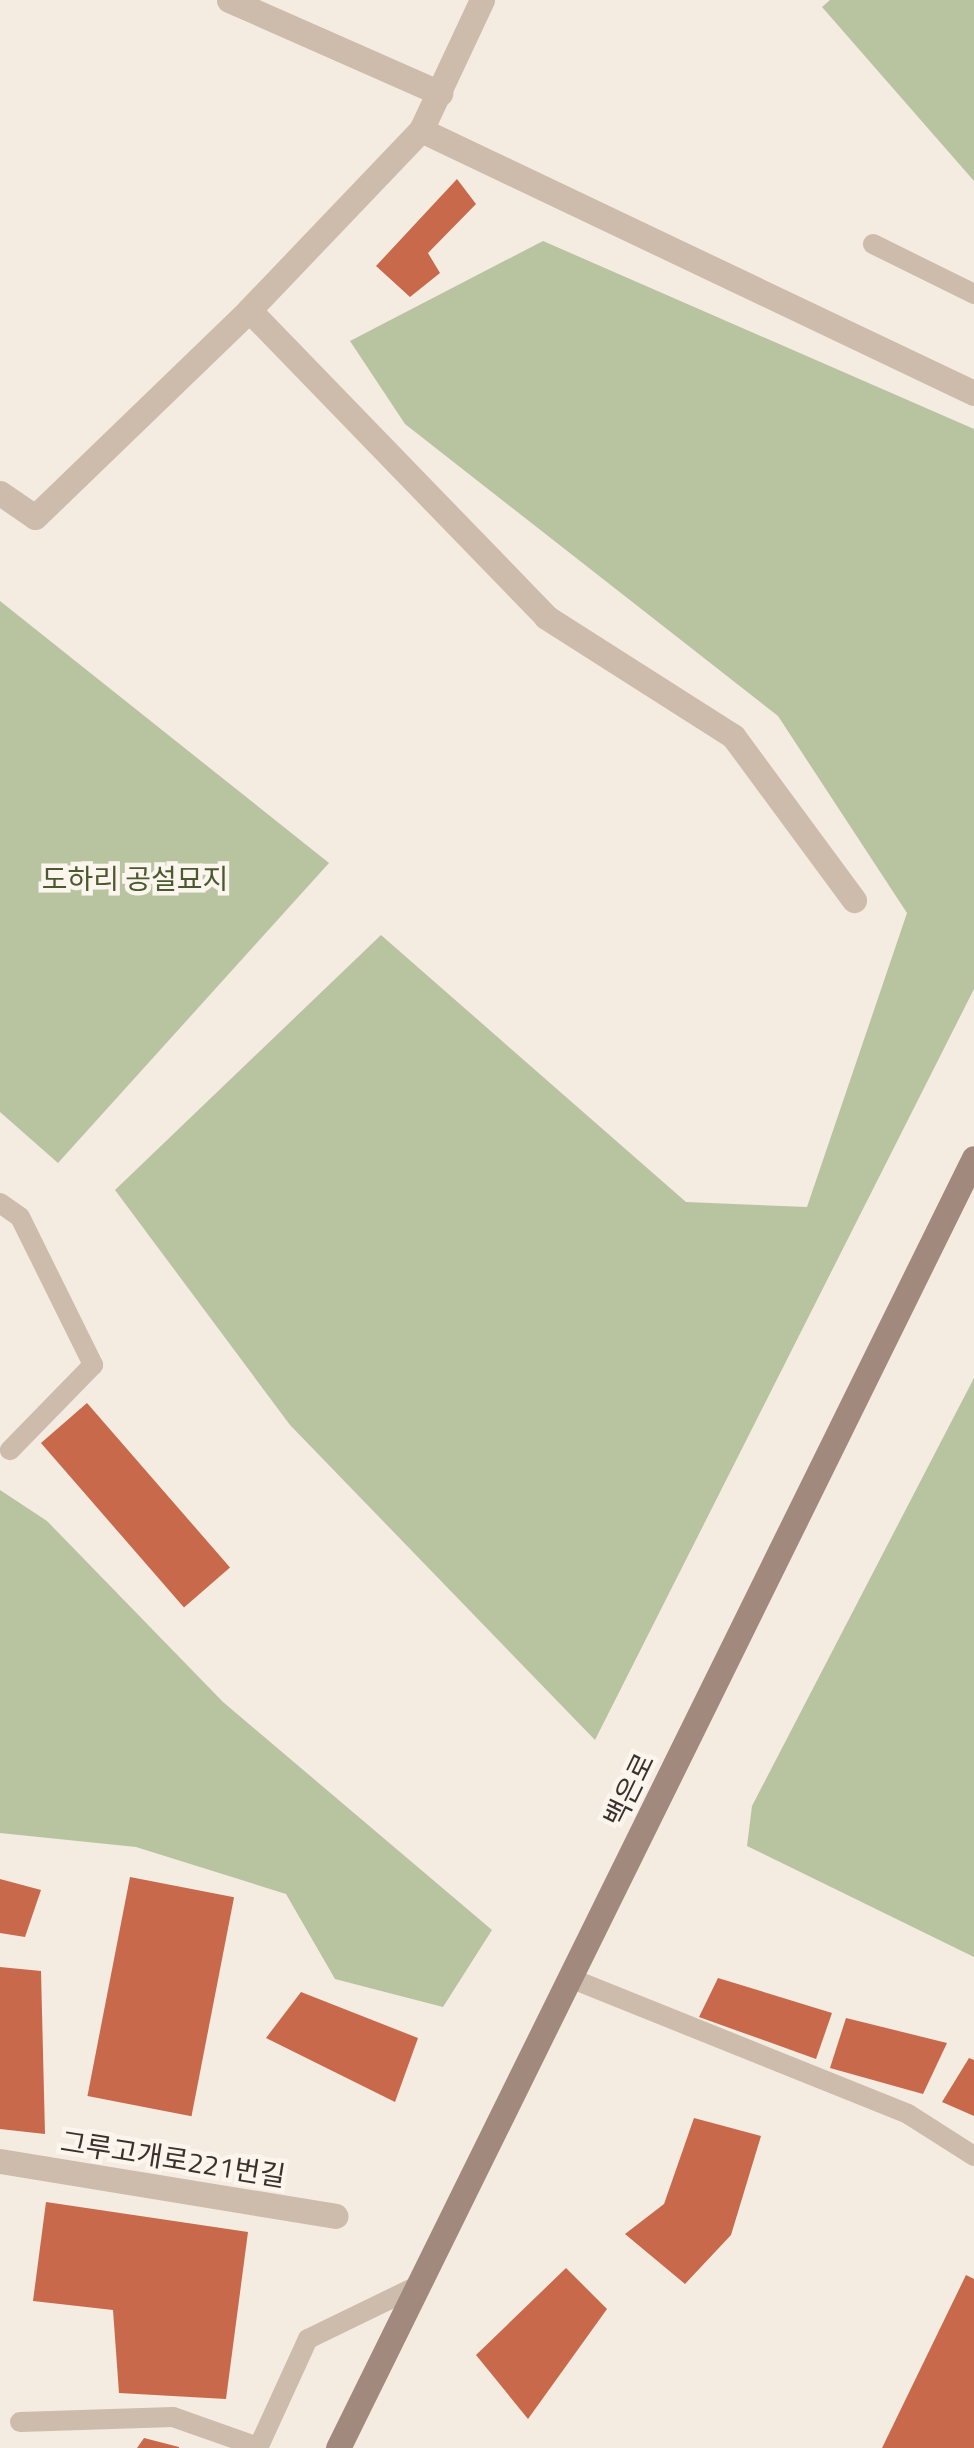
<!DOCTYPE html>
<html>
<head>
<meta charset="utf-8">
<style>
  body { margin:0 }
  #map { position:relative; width:974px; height:2448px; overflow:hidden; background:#f4ebe1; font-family:"Titillium Web","Noto Sans KR",sans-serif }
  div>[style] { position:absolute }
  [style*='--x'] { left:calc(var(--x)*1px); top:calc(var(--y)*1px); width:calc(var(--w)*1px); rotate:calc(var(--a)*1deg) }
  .green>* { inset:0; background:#b8c4a0 }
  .building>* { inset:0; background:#c8694b; transform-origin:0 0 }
  .service>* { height:20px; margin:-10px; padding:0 10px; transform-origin:10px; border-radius:10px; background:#cdbbac }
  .minor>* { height:25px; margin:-12.5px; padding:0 12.5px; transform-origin:12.5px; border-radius:12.5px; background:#cdbbac }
  .secondary>* { height:25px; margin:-12.5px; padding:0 12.5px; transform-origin:12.5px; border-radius:12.5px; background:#a18a7d }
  span { translate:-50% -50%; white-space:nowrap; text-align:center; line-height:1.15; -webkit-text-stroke:9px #fbf5ee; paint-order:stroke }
  .park-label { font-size:28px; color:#4a5a2e }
  .street-label { font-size:28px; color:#3b302b }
</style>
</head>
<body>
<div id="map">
  <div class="green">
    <i style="clip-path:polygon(830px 0,974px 0,974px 181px,822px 7px)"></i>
    <i style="clip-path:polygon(543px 241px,974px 429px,974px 989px,595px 1740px,290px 1425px,115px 1190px,381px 935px,686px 1202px,807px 1207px,907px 913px,778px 716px,405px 424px,350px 341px)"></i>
    <i style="clip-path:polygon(0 601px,329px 863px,58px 1163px,0 1112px)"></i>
    <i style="clip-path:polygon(974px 1378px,974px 1957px,747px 1846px,752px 1806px)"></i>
    <i style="clip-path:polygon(0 1490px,47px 1521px,223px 1702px,492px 1930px,443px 2007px,335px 1979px,286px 1894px,136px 1847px,0 1833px)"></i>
  </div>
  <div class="building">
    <i style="clip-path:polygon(457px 179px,476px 204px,428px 253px,440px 273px,410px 297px,376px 266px)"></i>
    <i style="left:87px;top:1403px;width:218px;height:61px;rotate:49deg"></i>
    <i style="left:130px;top:1877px;width:106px;height:223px;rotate:11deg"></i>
    <i style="clip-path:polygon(0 1879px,41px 1890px,25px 1937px,0 1933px)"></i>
    <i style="clip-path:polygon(0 1967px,41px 1971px,45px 2134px,0 2129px)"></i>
    <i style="clip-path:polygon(718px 1978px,832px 2013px,816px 2059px,699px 2017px)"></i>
    <i style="clip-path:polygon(301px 1992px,418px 2038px,395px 2102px,266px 2038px)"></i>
    <i style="clip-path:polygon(846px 2018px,947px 2043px,923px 2094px,830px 2068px)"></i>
    <i style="clip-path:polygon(969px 2058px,974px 2060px,974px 2116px,942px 2102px)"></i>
    <i style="clip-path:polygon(694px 2118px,761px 2136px,731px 2235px,685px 2284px,625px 2234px,664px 2204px)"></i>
    <i style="clip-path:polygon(46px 2202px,248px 2232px,226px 2399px,119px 2393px,113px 2310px,33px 2301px)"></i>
    <i style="clip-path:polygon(566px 2268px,607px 2309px,528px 2419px,476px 2355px)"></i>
    <i style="clip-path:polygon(966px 2275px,974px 2279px,974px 2448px,882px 2448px)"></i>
    <i style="clip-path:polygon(144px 2438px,179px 2447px,179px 2448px,137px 2448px)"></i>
  </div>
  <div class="service">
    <i style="--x:873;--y:244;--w:113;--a:26.3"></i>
    <i style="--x:0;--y:1203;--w:24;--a:35"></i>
    <i style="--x:20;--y:1217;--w:165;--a:63.7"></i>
    <i style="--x:93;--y:1365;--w:119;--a:134.3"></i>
    <i style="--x:570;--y:1978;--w:364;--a:21.9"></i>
    <i style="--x:908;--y:2114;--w:78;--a:32.5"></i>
    <i style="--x:20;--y:2422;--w:153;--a:-1.9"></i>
    <i style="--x:173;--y:2417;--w:90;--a:19.4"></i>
    <i style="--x:258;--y:2448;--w:120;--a:-65.4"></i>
    <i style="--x:308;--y:2339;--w:123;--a:-25.9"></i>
  </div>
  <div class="minor">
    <i style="--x:229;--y:0;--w:231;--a:23.8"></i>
    <i style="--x:421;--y:130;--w:612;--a:25.44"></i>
    <i style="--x:249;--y:310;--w:427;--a:45.9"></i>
    <i style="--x:546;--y:617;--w:222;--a:32.5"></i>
    <i style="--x:733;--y:736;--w:204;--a:53.6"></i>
    <i style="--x:0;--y:493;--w:42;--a:34.4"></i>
    <i style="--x:35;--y:517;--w:298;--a:-44"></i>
    <i style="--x:249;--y:310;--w:249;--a:-46.3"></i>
    <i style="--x:421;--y:130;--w:144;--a:-64.9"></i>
    <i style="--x:0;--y:2161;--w:340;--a:9.3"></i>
  </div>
  <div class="secondary">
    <i style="--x:338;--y:2448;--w:1438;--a:-63.76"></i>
  </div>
  <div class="park-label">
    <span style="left:135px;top:879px">도하리 공설묘지</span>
  </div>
  <div class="street-label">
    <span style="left:629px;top:1790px;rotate:-64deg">백은로</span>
    <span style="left:173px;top:2159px;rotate:9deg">그루고개로221번길</span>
  </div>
</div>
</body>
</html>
